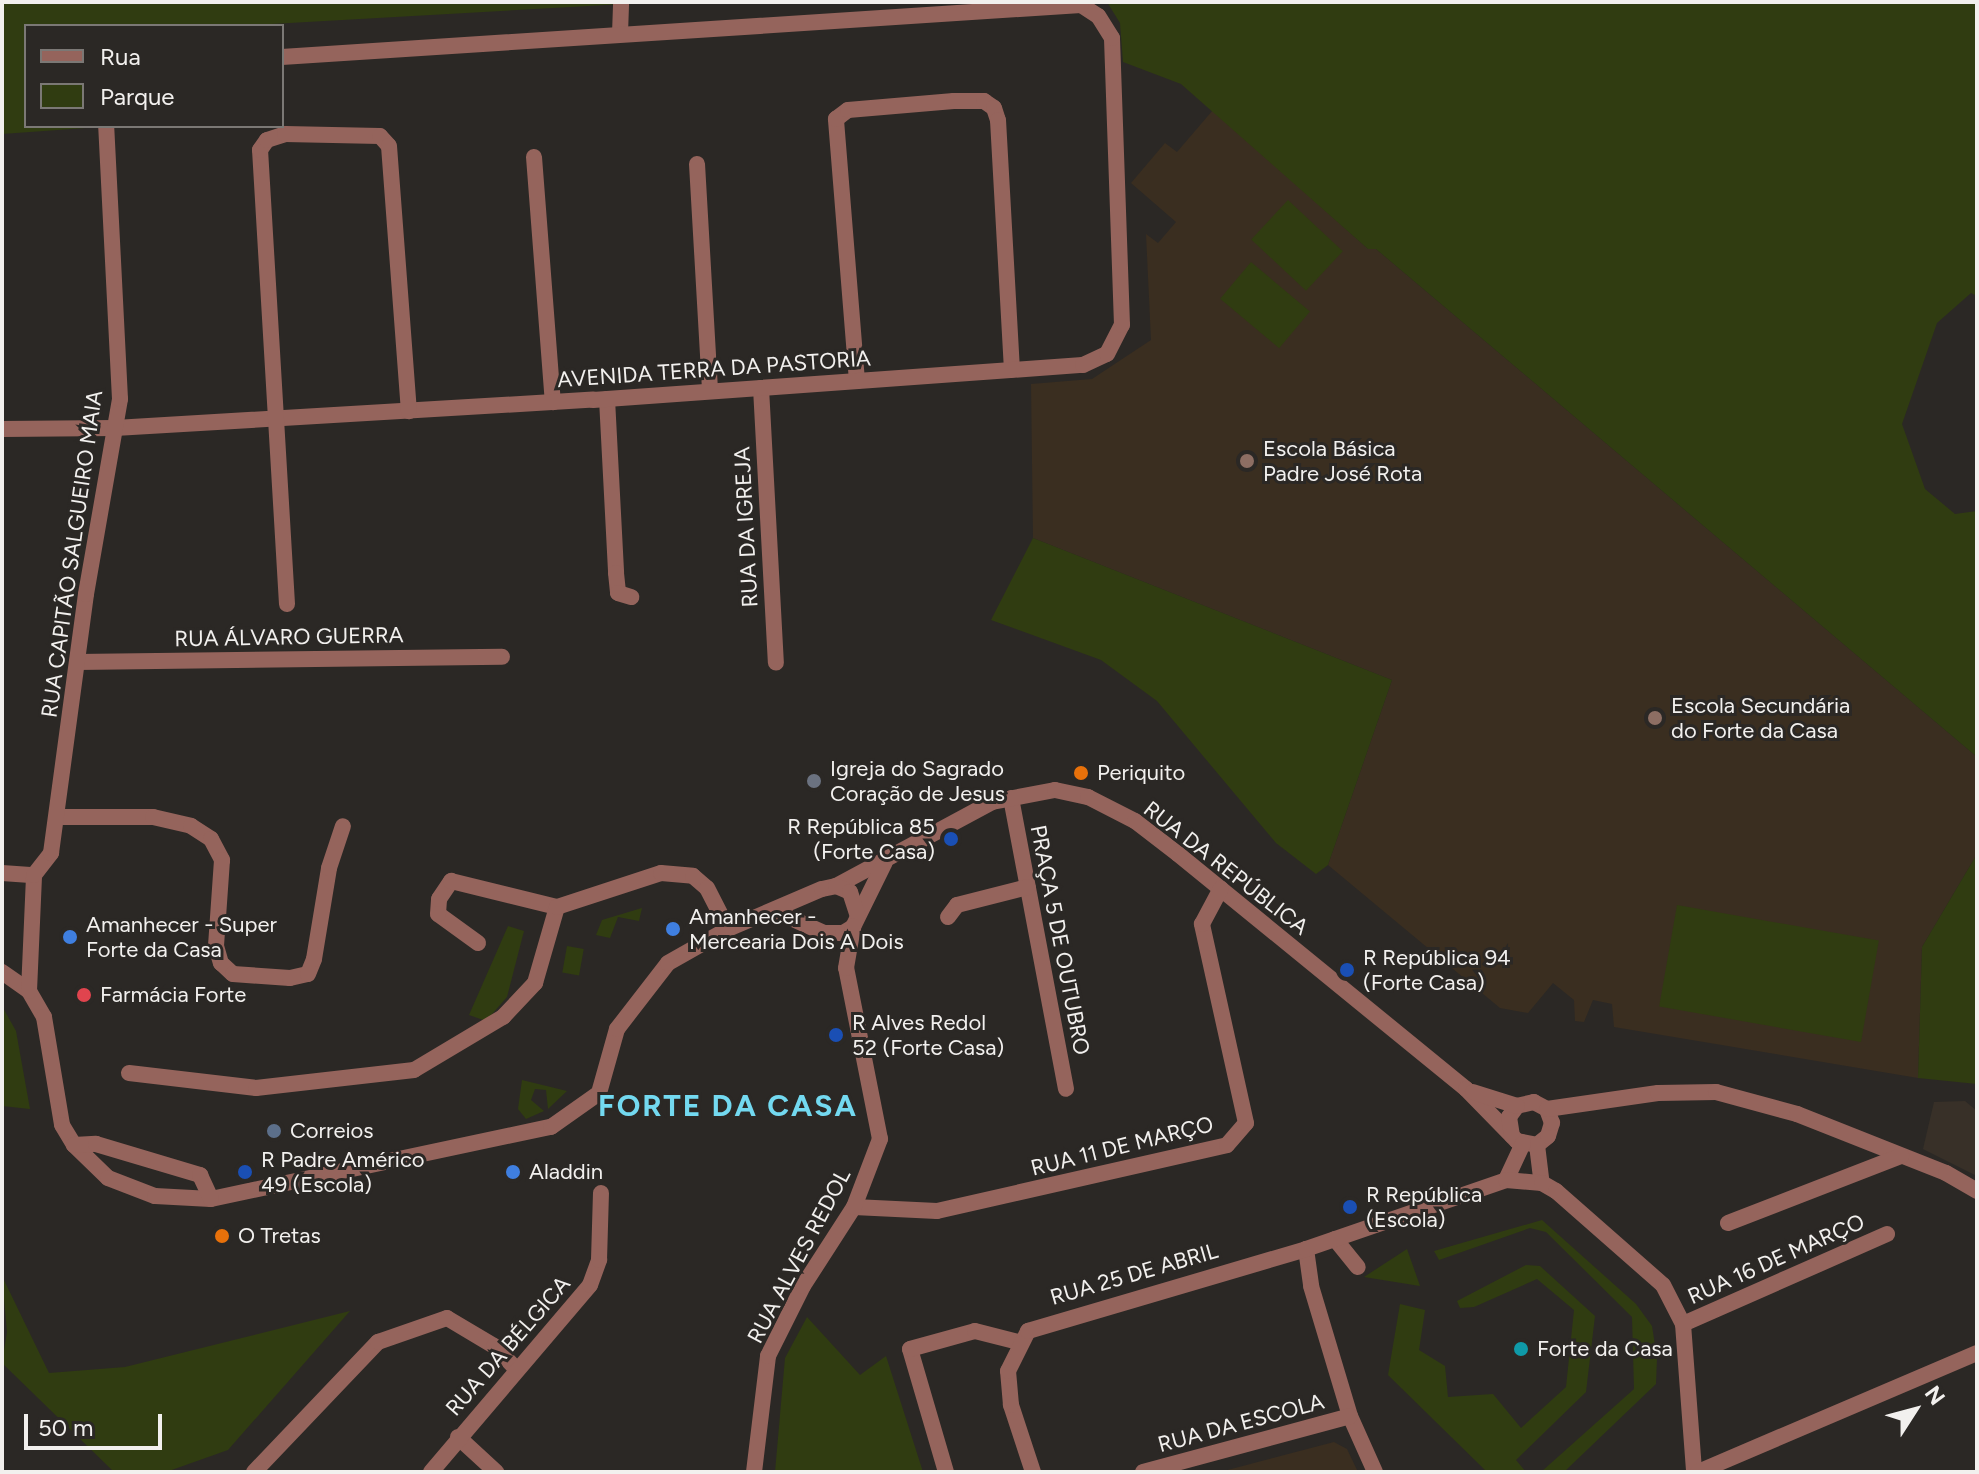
<!DOCTYPE html>
<html>
<head>
<meta charset="utf-8">
<style>
  body { margin:0 }
  #map { position:relative; width:1979px; height:1474px; overflow:hidden; background:#2b2825; font-family:Figtree,sans-serif }
  div>[style] { position:absolute }
  [style*='--x'] { left:calc(var(--x)*1px); top:calc(var(--y)*1px); width:calc(var(--w)*1px); rotate:calc(var(--a)*1deg) }
  .built>* { inset:0; background:#383028 }
  .education>* { inset:0; background:#3a2e20 }
  .green>* { inset:0; background:#303c11; transform-origin:0 0 }
  .street>* { height:16px; margin:-8px; padding:0 8px; transform-origin:8px; border-radius:8px; background:#95645c }
  .dots>* { width:22px; height:22px; translate:-50% -50%; box-sizing:border-box; border:4px solid #2b2825; border-radius:50% }
  span { translate:-50% -50%; white-space:nowrap; text-align:center; line-height:1.15; -webkit-text-stroke:6px #2b2825; paint-order:stroke }
  .street-label { font-size:22px; color:#f2f0ee }
  .poi-label { font-size:22px; color:#f2f0ee }
  .left { translate:0 -50%; text-align:left }
  .right { translate:-100% -50%; text-align:right }
  .district-label { font-size:30px; color:#73d9f0; font-weight:700; letter-spacing:2px }
  .frame { position:absolute; inset:0; border:4px solid #f2f0ee; pointer-events:none }
  .legend { position:absolute; left:24px; top:24px; width:260px; height:104px; box-sizing:border-box; background:#2b2825; border:2px solid #7b7875; margin:0; padding:10px 14px; list-style:none; font-size:24px; color:#f2f0ee }
  .legend li { display:flex; align-items:center; gap:16px; height:40px }
  .legend b { width:40px; border:2px solid #7b7875 }
  .north { position:absolute; left:1875px; top:1370px; width:80px; height:80px; -webkit-text-stroke:6px #2b2825; paint-order:stroke; rotate:54deg; font-size:22px; font-weight:700; line-height:32px; text-align:center; color:#f2f0ee }
  .north::after { content:''; display:block; margin:auto; width:28px; height:36px; background:#f2f0ee; clip-path:polygon(50% 0,100% 100%,50% 72%,0 100%) }
  .scale { position:absolute; left:24px; top:1414px; width:138px; height:36px; box-sizing:border-box; border:4px solid #f2f0ee; border-top:0; padding-left:10px; font-size:24px; line-height:28px; white-space:nowrap; color:#f2f0ee; -webkit-text-stroke:6px #2b2825; paint-order:stroke }
</style>
</head>
<body>
<div id="map">
  <div class="built">
    <i style="clip-path:polygon(1965px 1101px,1977px 1111px,1977px 1176px,1923px 1149px,1934px 1102px)"></i>
  </div>
  <div class="education">
    <i style="clip-path:polygon(1213px 110px,1368px 249px,1376px 249px,1977px 757px,1977px 854px,1922px 947px,1918px 1078px,1614px 1027px,1612px 1004px,1593px 1000px,1584px 1022px,1575px 1021px,1574px 1000px,1553px 983px,1528px 1013px,1500px 1008px,1328px 865px,1392px 680px,1033px 538px,1031px 384px,1092px 379px,1151px 340px,1146px 234px,1158px 243px,1176px 222px,1131px 183px,1165px 143px,1177px 152px)"></i>
    <i style="clip-path:polygon(1334px 1442px,1347px 1449px,1358px 1472px,1220px 1472px)"></i>
  </div>
  <div class="green">
    <i style="clip-path:polygon(2px 2px,660px 2px,235px 26px,26px 26px,26px 126px,86px 128px,2px 134px)"></i>
    <i style="clip-path:polygon(1107px 2px,1977px 2px,1977px 296px,1971px 293px,1937px 323px,1902px 424px,1925px 489px,1955px 514px,1977px 511px,1977px 757px,1376px 249px,1368px 249px,1181px 84px,1123px 62px,1120px 23px)"></i>
    <i style="left:1288px;top:200px;width:75px;height:54px;rotate:43deg"></i>
    <i style="left:1251px;top:262px;width:77px;height:48px;rotate:40deg"></i>
    <i style="clip-path:polygon(1033px 538px,1392px 680px,1328px 865px,1316px 874px,1276px 843px,1157px 701px,1101px 660px,991px 620px)"></i>
    <i style="clip-path:polygon(1977px 854px,1977px 1084px,1918px 1078px,1922px 947px)"></i>
    <i style="left:1677px;top:905px;width:205px;height:103px;rotate:10deg"></i>
    <i style="clip-path:polygon(642px 908px,639px 921px,618px 917px,610px 938px,596px 935px,602px 920px)"></i>
    <i style="clip-path:polygon(508px 926px,524px 931px,507px 997px,486px 1021px,469px 1015px)"></i>
    <i style="left:567px;top:946px;width:17px;height:27px;rotate:10deg"></i>
    <i style="clip-path:polygon(2px 1006px,16px 1031px,30px 1109px,2px 1106px)"></i>
    <i style="clip-path:polygon(522px 1080px,567px 1091px,548px 1109px,546px 1090px,535px 1089px,531px 1100px,544px 1111px,526px 1119px,518px 1109px)"></i>
    <i style="clip-path:polygon(1542px 1220px,1636px 1304px,1652px 1326px,1657px 1358px,1656px 1384px,1564px 1472px,1541px 1472px,1634px 1389px,1632px 1317px,1546px 1232px,1530px 1228px,1439px 1260px,1434px 1251px)"></i>
    <i style="clip-path:polygon(1407px 1249px,1420px 1286px,1364px 1277px)"></i>
    <i style="clip-path:polygon(1526px 1265px,1540px 1266px,1595px 1316px,1586px 1392px,1516px 1460px,1526px 1472px,1487px 1472px,1388px 1375px,1400px 1304px,1425px 1310px,1419px 1350px,1445px 1366px,1448px 1397px,1493px 1394px,1521px 1428px,1566px 1387px,1574px 1310px,1537px 1279px,1474px 1307px,1460px 1308px,1457px 1301px)"></i>
    <i style="clip-path:polygon(2px 1276px,49px 1373px,125px 1367px,350px 1311px,228px 1450px,166px 1472px,114px 1472px,2px 1363px,7px 1332px)"></i>
    <i style="clip-path:polygon(807px 1317px,860px 1375px,886px 1356px,923px 1472px,775px 1472px,785px 1358px)"></i>
  </div>
  <div class="street">
    <i style="--x:620;--y:34;--w:32;--a:-88"></i>
    <i style="--x:534;--y:157;--w:246;--a:85.6"></i>
    <i style="--x:697;--y:164;--w:227;--a:86.7"></i>
    <i style="--x:857;--y:381;--w:263;--a:-94.6"></i>
    <i style="--x:836;--y:119;--w:15;--a:-37"></i>
    <i style="--x:848;--y:110;--w:106;--a:-4.9"></i>
    <i style="--x:954;--y:101;--w:30;--a:0"></i>
    <i style="--x:984;--y:101;--w:12;--a:35"></i>
    <i style="--x:994;--y:108;--w:13;--a:72"></i>
    <i style="--x:998;--y:120;--w:250;--a:86.8"></i>
    <i style="--x:761;--y:388;--w:275;--a:86.9"></i>
    <i style="--x:607;--y:399;--w:174;--a:87"></i>
    <i style="--x:616;--y:573;--w:20;--a:84"></i>
    <i style="--x:618;--y:593;--w:14;--a:17"></i>
    <i style="--x:2;--y:429;--w:113;--a:-0.5"></i>
    <i style="--x:115;--y:428;--w:479;--a:-3.4"></i>
    <i style="--x:593;--y:400;--w:491;--a:-4.1"></i>
    <i style="--x:1083;--y:365;--w:26;--a:-25"></i>
    <i style="--x:1107;--y:354;--w:33;--a:-63"></i>
    <i style="--x:1122;--y:325;--w:287;--a:-92"></i>
    <i style="--x:1112;--y:38;--w:26;--a:-122"></i>
    <i style="--x:1098;--y:16;--w:20;--a:-147"></i>
    <i style="--x:1081;--y:5;--w:801;--a:176.28"></i>
    <i style="--x:287;--y:604;--w:455;--a:-93.4"></i>
    <i style="--x:260;--y:150;--w:12;--a:-55"></i>
    <i style="--x:267;--y:140;--w:19;--a:-18"></i>
    <i style="--x:285;--y:134;--w:95;--a:1.2"></i>
    <i style="--x:380;--y:136;--w:13;--a:48"></i>
    <i style="--x:389;--y:146;--w:266;--a:85.7"></i>
    <i style="--x:77;--y:662;--w:425;--a:-0.7"></i>
    <i style="--x:1011;--y:798;--w:296;--a:79.3"></i>
    <i style="--x:57;--y:817;--w:96;--a:0"></i>
    <i style="--x:153;--y:817;--w:39;--a:13"></i>
    <i style="--x:191;--y:826;--w:24;--a:33"></i>
    <i style="--x:211;--y:839;--w:24;--a:62"></i>
    <i style="--x:222;--y:860;--w:86;--a:94"></i>
    <i style="--x:216;--y:946;--w:18;--a:74"></i>
    <i style="--x:221;--y:963;--w:16;--a:43"></i>
    <i style="--x:233;--y:974;--w:57;--a:4"></i>
    <i style="--x:290;--y:978;--w:18;--a:-13"></i>
    <i style="--x:308;--y:974;--w:16;--a:-68"></i>
    <i style="--x:314;--y:959;--w:92;--a:-80.6"></i>
    <i style="--x:329;--y:868;--w:44;--a:-71.6"></i>
    <i style="--x:2;--y:873;--w:32;--a:4"></i>
    <i style="--x:836;--y:886;--w:177;--a:-28.3"></i>
    <i style="--x:992;--y:802;--w:64;--a:-10.8"></i>
    <i style="--x:1055;--y:790;--w:34;--a:12"></i>
    <i style="--x:1088;--y:797;--w:53;--a:27.1"></i>
    <i style="--x:1135;--y:821;--w:54;--a:37.5"></i>
    <i style="--x:1178;--y:854;--w:372;--a:39.2"></i>
    <i style="--x:1466;--y:1089;--w:73;--a:45.6"></i>
    <i style="--x:1517;--y:1141;--w:20;--a:11"></i>
    <i style="--x:1537;--y:1145;--w:14;--a:-39"></i>
    <i style="--x:1548;--y:1136;--w:14;--a:-73"></i>
    <i style="--x:1552;--y:1123;--w:15;--a:-110"></i>
    <i style="--x:1547;--y:1109;--w:15;--a:-152"></i>
    <i style="--x:1534;--y:1102;--w:17;--a:167"></i>
    <i style="--x:1517;--y:1106;--w:14;--a:126"></i>
    <i style="--x:1509;--y:1117;--w:19;--a:81"></i>
    <i style="--x:775;--y:911;--w:54;--a:24.2"></i>
    <i style="--x:824;--y:933;--w:19;--a:0"></i>
    <i style="--x:843;--y:933;--w:12;--a:-31"></i>
    <i style="--x:853;--y:927;--w:72;--a:-63.8"></i>
    <i style="--x:948;--y:917;--w:15;--a:-53"></i>
    <i style="--x:957;--y:905;--w:73;--a:-14.2"></i>
    <i style="--x:478;--y:943;--w:49;--a:-144.1"></i>
    <i style="--x:438;--y:914;--w:15;--a:-86"></i>
    <i style="--x:439;--y:899;--w:22;--a:-56"></i>
    <i style="--x:451;--y:881;--w:109;--a:13.8"></i>
    <i style="--x:2;--y:972;--w:33;--a:35"></i>
    <i style="--x:29;--y:991;--w:30;--a:60"></i>
    <i style="--x:44;--y:1017;--w:109;--a:80.5"></i>
    <i style="--x:62;--y:1125;--w:23;--a:59"></i>
    <i style="--x:74;--y:1145;--w:47;--a:44.1"></i>
    <i style="--x:108;--y:1178;--w:50;--a:21"></i>
    <i style="--x:155;--y:1196;--w:56;--a:3.1"></i>
    <i style="--x:211;--y:1199;--w:348;--a:-12"></i>
    <i style="--x:551;--y:1127;--w:59;--a:-35.3"></i>
    <i style="--x:599;--y:1093;--w:66;--a:-74.3"></i>
    <i style="--x:617;--y:1029;--w:83;--a:-52.3"></i>
    <i style="--x:668;--y:963;--w:69;--a:-29.5"></i>
    <i style="--x:728;--y:929;--w:102;--a:-23.1"></i>
    <i style="--x:822;--y:889;--w:14;--a:-12"></i>
    <i style="--x:836;--y:886;--w:15;--a:23"></i>
    <i style="--x:850;--y:892;--w:25;--a:72"></i>
    <i style="--x:29;--y:991;--w:116;--a:-87.5"></i>
    <i style="--x:34;--y:875;--w:28;--a:-52"></i>
    <i style="--x:51;--y:853;--w:261;--a:-82.3"></i>
    <i style="--x:86;--y:594;--w:198;--a:-80.1"></i>
    <i style="--x:120;--y:399;--w:273;--a:-92.9"></i>
    <i style="--x:129;--y:1073;--w:128;--a:6.7"></i>
    <i style="--x:256;--y:1088;--w:159;--a:-6.5"></i>
    <i style="--x:414;--y:1070;--w:104;--a:-30.8"></i>
    <i style="--x:503;--y:1017;--w:47;--a:-46.7"></i>
    <i style="--x:535;--y:983;--w:79;--a:-73.9"></i>
    <i style="--x:557;--y:907;--w:109;--a:-18.1"></i>
    <i style="--x:661;--y:873;--w:32;--a:5"></i>
    <i style="--x:693;--y:876;--w:18;--a:41"></i>
    <i style="--x:707;--y:888;--w:46;--a:62.9"></i>
    <i style="--x:1473;--y:1092;--w:46;--a:17.7"></i>
    <i style="--x:1547;--y:1109;--w:112;--a:-8.2"></i>
    <i style="--x:1658;--y:1093;--w:58;--a:-1"></i>
    <i style="--x:1716;--y:1092;--w:84;--a:15.2"></i>
    <i style="--x:1797;--y:1114;--w:160;--a:21.6"></i>
    <i style="--x:1946;--y:1173;--w:36;--a:30"></i>
    <i style="--x:74;--y:1145;--w:22;--a:-3"></i>
    <i style="--x:96;--y:1144;--w:109;--a:16.6"></i>
    <i style="--x:200;--y:1175;--w:26;--a:65"></i>
    <i style="--x:1537;--y:1145;--w:38;--a:83"></i>
    <i style="--x:1506;--y:1180;--w:40;--a:-65"></i>
    <i style="--x:854;--y:1207;--w:83;--a:2.8"></i>
    <i style="--x:937;--y:1211;--w:297;--a:-12.8"></i>
    <i style="--x:1227;--y:1145;--w:29;--a:-49"></i>
    <i style="--x:1246;--y:1123;--w:204;--a:-102.5"></i>
    <i style="--x:1202;--y:924;--w:40;--a:-62"></i>
    <i style="--x:1728;--y:1223;--w:186;--a:-21.2"></i>
    <i style="--x:1335;--y:1239;--w:36;--a:51"></i>
    <i style="--x:1306;--y:1249;--w:37;--a:82"></i>
    <i style="--x:1311;--y:1286;--w:136;--a:73.3"></i>
    <i style="--x:1350;--y:1416;--w:61;--a:65.9"></i>
    <i style="--x:1683;--y:1324;--w:223;--a:-23.8"></i>
    <i style="--x:458;--y:1437;--w:52;--a:42.6"></i>
    <i style="--x:254;--y:1472;--w:180;--a:-46.4"></i>
    <i style="--x:378;--y:1342;--w:73;--a:-19.2"></i>
    <i style="--x:447;--y:1318;--w:55;--a:30.8"></i>
    <i style="--x:494;--y:1346;--w:33;--a:46"></i>
    <i style="--x:431;--y:1472;--w:245;--a:-49.6"></i>
    <i style="--x:590;--y:1285;--w:27;--a:-70"></i>
    <i style="--x:599;--y:1260;--w:67;--a:-88.3"></i>
    <i style="--x:754;--y:1472;--w:117;--a:-83.1"></i>
    <i style="--x:768;--y:1356;--w:78;--a:-63.4"></i>
    <i style="--x:803;--y:1286;--w:94;--a:-57.2"></i>
    <i style="--x:854;--y:1207;--w:73;--a:-69.1"></i>
    <i style="--x:880;--y:1139;--w:174;--a:-101.2"></i>
    <i style="--x:846;--y:968;--w:42;--a:-80.3"></i>
    <i style="--x:946;--y:1472;--w:128;--a:-106.3"></i>
    <i style="--x:910;--y:1349;--w:67;--a:-15.5"></i>
    <i style="--x:975;--y:1331;--w:44;--a:14.3"></i>
    <i style="--x:1033;--y:1472;--w:71;--a:-108.2"></i>
    <i style="--x:1011;--y:1405;--w:34;--a:-95"></i>
    <i style="--x:1008;--y:1371;--w:45;--a:-63.4"></i>
    <i style="--x:1028;--y:1331;--w:290;--a:-16.4"></i>
    <i style="--x:1306;--y:1249;--w:212;--a:-19"></i>
    <i style="--x:1506;--y:1180;--w:36;--a:5"></i>
    <i style="--x:1542;--y:1183;--w:16;--a:30"></i>
    <i style="--x:1556;--y:1191;--w:142;--a:41.3"></i>
    <i style="--x:1663;--y:1285;--w:44;--a:62.9"></i>
    <i style="--x:1683;--y:1324;--w:148;--a:85.7"></i>
    <i style="--x:1143;--y:1472;--w:214;--a:-15.1"></i>
    <i style="--x:1698;--y:1472;--w:303;--a:-23.1"></i>
  </div>
  <div class="dots">
    <i style="left:1247px;top:461px;background:#8d6e63"></i>
    <i style="left:1655px;top:718px;background:#8d6e63"></i>
    <i style="left:1081px;top:773px;background:#e8710a"></i>
    <i style="left:814px;top:781px;background:#6b7280"></i>
    <i style="left:951px;top:839px;background:#1a4fb4"></i>
    <i style="left:673px;top:929px;background:#3f7fe0"></i>
    <i style="left:70px;top:937px;background:#3f7fe0"></i>
    <i style="left:1347px;top:970px;background:#1a4fb4"></i>
    <i style="left:84px;top:995px;background:#e0444e"></i>
    <i style="left:836px;top:1035px;background:#1a4fb4"></i>
    <i style="left:274px;top:1131px;background:#5c6f8a"></i>
    <i style="left:245px;top:1172px;background:#1a4fb4"></i>
    <i style="left:513px;top:1172px;background:#3f7fe0"></i>
    <i style="left:1350px;top:1207px;background:#1a4fb4"></i>
    <i style="left:222px;top:1236px;background:#e8710a"></i>
    <i style="left:1521px;top:1349px;background:#0f9aa8"></i>
  </div>
  <div class="street-label">
    <span style="left:714px;top:369px;rotate:-4deg">AVENIDA TERRA DA PASTORIA</span>
    <span style="left:746px;top:527px;rotate:-93deg">RUA DA IGREJA</span>
    <span style="left:72px;top:554px;rotate:-82deg">RUA CAPITÃO SALGUEIRO MAIA</span>
    <span style="left:289px;top:637px;rotate:-1deg">RUA ÁLVARO GUERRA</span>
    <span style="left:1226px;top:868px;rotate:38deg">RUA DA REPÚBLICA</span>
    <span style="left:1060px;top:940px;rotate:79deg">PRAÇA 5 DE OUTUBRO</span>
    <span style="left:1122px;top:1146px;rotate:-14deg">RUA 11 DE MARÇO</span>
    <span style="left:799px;top:1256px;rotate:-62deg">RUA ALVES REDOL</span>
    <span style="left:1776px;top:1259px;rotate:-24deg">RUA 16 DE MARÇO</span>
    <span style="left:1134px;top:1274px;rotate:-16deg">RUA 25 DE ABRIL</span>
    <span style="left:508px;top:1346px;rotate:-49deg">RUA DA BÉLGICA</span>
    <span style="left:1241px;top:1423px;rotate:-15deg">RUA DA ESCOLA</span>
  </div>
  <div class="poi-label">
    <span class="left" style="left:1263px;top:461px">Escola Básica<br>Padre José Rota</span>
    <span class="left" style="left:1671px;top:718px">Escola Secundária<br>do Forte da Casa</span>
    <span class="left" style="left:830px;top:781px">Igreja do Sagrado<br>Coração de Jesus</span>
    <span class="left" style="left:1097px;top:773px">Periquito</span>
    <span class="right" style="left:935px;top:839px">R República 85<br>(Forte Casa)</span>
    <span class="left" style="left:689px;top:929px">Amanhecer -<br>Mercearia Dois A Dois</span>
    <span class="left" style="left:86px;top:937px">Amanhecer - Super<br>Forte da Casa</span>
    <span class="left" style="left:1363px;top:970px">R República 94<br>(Forte Casa)</span>
    <span class="left" style="left:100px;top:995px">Farmácia Forte</span>
    <span class="left" style="left:852px;top:1035px">R Alves Redol<br>52 (Forte Casa)</span>
    <span class="left" style="left:290px;top:1131px">Correios</span>
    <span class="left" style="left:261px;top:1172px">R Padre Américo<br>49 (Escola)</span>
    <span class="left" style="left:529px;top:1172px">Aladdin</span>
    <span class="left" style="left:1366px;top:1207px">R República<br>(Escola)</span>
    <span class="left" style="left:238px;top:1236px">O Tretas</span>
    <span class="left" style="left:1537px;top:1349px">Forte da Casa</span>
  </div>
  <div class="district-label">
    <span style="left:728px;top:1106px">FORTE DA CASA</span>
  </div>
  <div class="frame"></div>
  <ul class="legend">
  <li><b style="height:10px;background:#95645c"></b>Rua</li>
  <li><b style="height:22px;background:#303c11"></b>Parque</li>
  </ul>
  <div class="north">N</div>
  <div class="scale">50 m</div>
</div>
</body>
</html>
